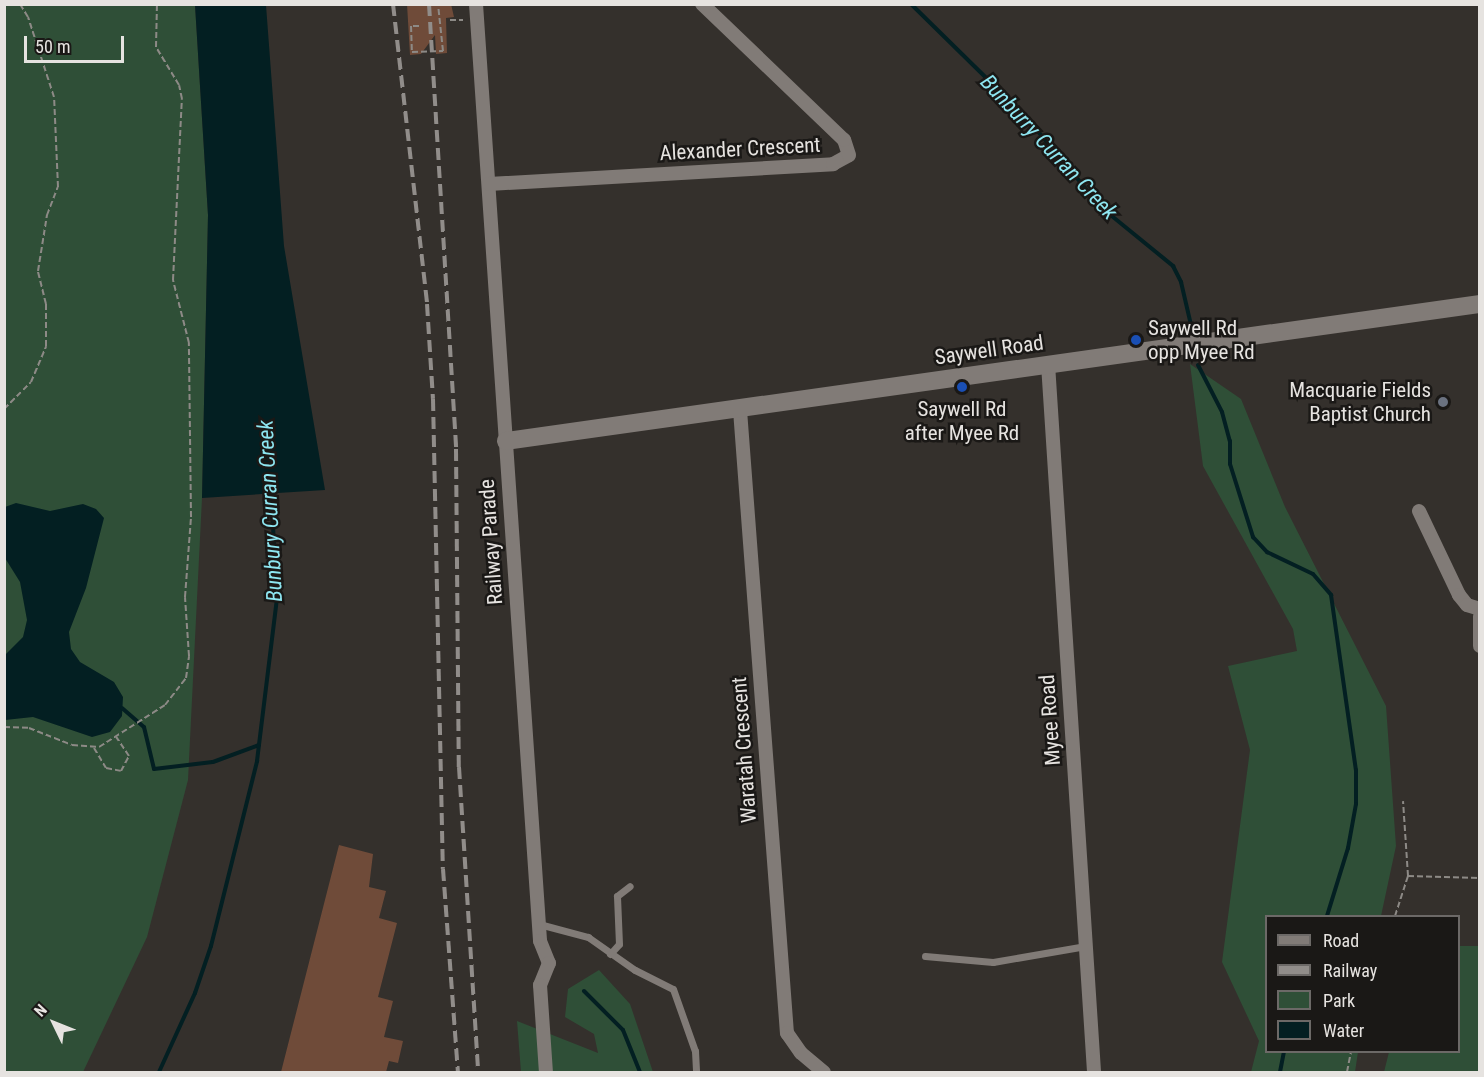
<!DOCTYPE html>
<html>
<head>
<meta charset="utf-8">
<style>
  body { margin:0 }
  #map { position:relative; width:1484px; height:1077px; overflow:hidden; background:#34302c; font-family:"Roboto Condensed",sans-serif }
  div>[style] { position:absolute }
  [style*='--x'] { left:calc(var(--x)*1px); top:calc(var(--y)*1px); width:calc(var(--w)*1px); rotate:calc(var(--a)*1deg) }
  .green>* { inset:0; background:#2f4f37 }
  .water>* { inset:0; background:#031f22 }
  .stream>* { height:4px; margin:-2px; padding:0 2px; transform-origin:2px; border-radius:2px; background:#031f22 }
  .building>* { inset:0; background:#6f4b39 }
  .path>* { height:2px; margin-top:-1px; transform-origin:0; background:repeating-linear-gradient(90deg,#8d8a86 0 6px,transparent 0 9px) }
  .lane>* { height:7px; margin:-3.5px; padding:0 3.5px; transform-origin:3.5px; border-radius:3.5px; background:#817b77 }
  .street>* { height:14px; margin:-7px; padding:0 7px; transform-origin:7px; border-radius:7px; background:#817b77 }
  .secondary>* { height:18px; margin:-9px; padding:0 9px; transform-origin:9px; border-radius:9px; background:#817b77 }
  .rail>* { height:4px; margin-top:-2px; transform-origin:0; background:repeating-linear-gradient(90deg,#918d8a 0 12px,transparent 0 18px) }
  .dots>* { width:16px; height:16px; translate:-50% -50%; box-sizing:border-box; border:3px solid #1a1816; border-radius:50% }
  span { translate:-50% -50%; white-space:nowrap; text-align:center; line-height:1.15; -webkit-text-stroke:5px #1a1816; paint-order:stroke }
  .street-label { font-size:21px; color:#e6e3e0 }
  .poi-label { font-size:21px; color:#e6e3e0 }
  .left { translate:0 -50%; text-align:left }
  .right { translate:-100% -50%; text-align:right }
  .water-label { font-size:22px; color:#8ee6f1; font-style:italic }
  .frame { position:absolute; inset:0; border:6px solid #e6e3e0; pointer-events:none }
  .legend { position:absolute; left:1265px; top:915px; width:195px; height:138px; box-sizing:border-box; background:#1a1816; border:2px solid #6c6967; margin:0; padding:8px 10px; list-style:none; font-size:18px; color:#e6e3e0 }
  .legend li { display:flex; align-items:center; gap:12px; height:30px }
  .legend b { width:30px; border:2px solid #6c6967 }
  .north { position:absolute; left:24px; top:993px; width:60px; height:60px; -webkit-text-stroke:4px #1a1816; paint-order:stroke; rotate:313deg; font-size:16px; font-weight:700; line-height:24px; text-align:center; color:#e6e3e0 }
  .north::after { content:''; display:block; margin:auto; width:21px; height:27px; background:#e6e3e0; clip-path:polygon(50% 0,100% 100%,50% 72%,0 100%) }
  .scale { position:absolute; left:24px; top:36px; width:100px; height:27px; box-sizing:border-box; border:3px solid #e6e3e0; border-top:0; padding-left:8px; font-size:18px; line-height:21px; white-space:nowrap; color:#e6e3e0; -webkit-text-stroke:4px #1a1816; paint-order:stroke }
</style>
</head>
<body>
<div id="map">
  <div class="green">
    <i style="clip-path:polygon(5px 5px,195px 5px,208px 215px,202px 498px,188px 780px,147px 937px,83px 1072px,5px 1072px)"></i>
    <i style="clip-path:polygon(1190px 364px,1241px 399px,1285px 507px,1386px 706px,1396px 846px,1381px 916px,1266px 916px,1266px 1052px,1358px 1052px,1355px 1072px,1251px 1072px,1259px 1041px,1222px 962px,1250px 750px,1228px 666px,1297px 651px,1293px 629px,1203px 466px)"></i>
    <i style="clip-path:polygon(1459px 946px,1479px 946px,1479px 1072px,1384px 1072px,1389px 1052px,1458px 1052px)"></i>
    <i style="clip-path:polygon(599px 970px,630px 1004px,653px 1072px,521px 1072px,517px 1021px,598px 1053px,594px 1034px,565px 1017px,568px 989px)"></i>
  </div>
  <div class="water">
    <i style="clip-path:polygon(195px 5px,266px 5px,284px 246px,325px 490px,202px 498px,208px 215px)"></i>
    <i style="clip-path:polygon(16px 503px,50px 511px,83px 504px,96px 509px,104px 518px,86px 588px,69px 632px,71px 649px,80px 662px,114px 682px,123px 697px,122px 716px,110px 732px,92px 737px,33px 717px,5px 720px,5px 655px,23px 637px,27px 620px,20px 582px,5px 558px,5px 507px)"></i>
  </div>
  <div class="stream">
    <i style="--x:911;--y:4;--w:160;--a:44.5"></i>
    <i style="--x:1025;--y:116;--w:120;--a:50.1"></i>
    <i style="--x:1102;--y:208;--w:92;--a:39.2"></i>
    <i style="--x:1173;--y:266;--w:18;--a:63"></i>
    <i style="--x:1181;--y:282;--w:44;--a:76.9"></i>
    <i style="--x:1198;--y:365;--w:53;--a:62.9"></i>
    <i style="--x:1222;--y:412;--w:30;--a:75"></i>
    <i style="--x:1230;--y:441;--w:23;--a:90"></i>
    <i style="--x:1230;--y:464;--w:77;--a:72.5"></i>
    <i style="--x:1253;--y:537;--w:21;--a:47"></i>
    <i style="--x:1267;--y:552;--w:51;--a:25.6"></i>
    <i style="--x:1313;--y:574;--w:28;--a:49"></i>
    <i style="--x:1331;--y:595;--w:177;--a:81.9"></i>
    <i style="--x:1356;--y:770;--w:34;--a:90"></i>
    <i style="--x:1356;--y:804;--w:45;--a:100.3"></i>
    <i style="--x:1348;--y:848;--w:71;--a:107.2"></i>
    <i style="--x:122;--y:708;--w:29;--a:41"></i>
    <i style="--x:144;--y:727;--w:43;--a:76.6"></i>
    <i style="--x:154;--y:769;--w:59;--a:-6.8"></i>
    <i style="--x:213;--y:762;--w:49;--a:-20.3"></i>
    <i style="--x:584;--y:991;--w:55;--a:45"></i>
    <i style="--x:623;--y:1030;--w:45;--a:68"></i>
    <i style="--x:159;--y:1072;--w:87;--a:-65.5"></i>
    <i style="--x:195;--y:993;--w:50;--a:-71.2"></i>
    <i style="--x:211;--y:946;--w:191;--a:-76"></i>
    <i style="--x:257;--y:761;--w:164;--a:-83"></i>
    <i style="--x:277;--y:598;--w:107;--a:-93.2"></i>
    <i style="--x:1280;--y:1072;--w:20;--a:-79"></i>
  </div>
  <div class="building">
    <i style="clip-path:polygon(407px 4px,451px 4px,454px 17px,446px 18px,447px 53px,436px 54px,435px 35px,421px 54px,410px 55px)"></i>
    <i style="clip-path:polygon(339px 845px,373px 854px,369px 887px,386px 891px,379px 918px,397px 923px,378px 997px,393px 1001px,384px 1037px,403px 1041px,398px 1063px,389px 1061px,386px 1072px,281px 1072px)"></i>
  </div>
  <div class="path">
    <i style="--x:450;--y:20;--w:13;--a:0"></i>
    <i style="--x:419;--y:26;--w:8;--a:180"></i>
    <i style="--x:411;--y:26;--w:26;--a:88"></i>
    <i style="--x:412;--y:52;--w:31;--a:-2"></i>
    <i style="--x:443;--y:51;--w:47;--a:-96.1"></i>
    <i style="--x:4;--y:409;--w:38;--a:-45"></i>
    <i style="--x:31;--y:382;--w:39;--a:-67"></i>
    <i style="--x:46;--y:346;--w:42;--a:-90"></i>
    <i style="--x:46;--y:304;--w:34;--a:-104"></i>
    <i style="--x:38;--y:271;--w:57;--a:-80.9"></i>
    <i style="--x:47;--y:215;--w:30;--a:-69"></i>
    <i style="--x:58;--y:187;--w:90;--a:-92.5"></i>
    <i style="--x:54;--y:97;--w:84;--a:-108"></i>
    <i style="--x:28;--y:17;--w:15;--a:-122"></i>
    <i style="--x:4;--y:727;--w:25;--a:2"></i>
    <i style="--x:29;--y:728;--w:46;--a:21.6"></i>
    <i style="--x:72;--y:745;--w:27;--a:4"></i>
    <i style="--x:99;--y:747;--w:78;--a:-32.5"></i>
    <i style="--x:165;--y:705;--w:34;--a:-52"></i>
    <i style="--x:186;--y:678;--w:22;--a:-82"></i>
    <i style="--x:189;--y:656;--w:59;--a:-93.9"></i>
    <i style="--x:185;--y:597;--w:80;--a:-85.7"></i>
    <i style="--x:191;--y:517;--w:174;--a:-90.7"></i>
    <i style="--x:189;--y:343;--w:65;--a:-104.3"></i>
    <i style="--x:173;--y:280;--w:181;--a:-87.2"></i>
    <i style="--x:182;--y:99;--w:14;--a:-102"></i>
    <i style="--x:179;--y:85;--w:44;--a:-121.2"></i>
    <i style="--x:156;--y:47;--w:43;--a:-88.7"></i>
    <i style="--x:94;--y:748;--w:23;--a:59"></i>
    <i style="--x:106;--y:768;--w:15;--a:11"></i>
    <i style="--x:121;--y:771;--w:17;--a:-62"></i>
    <i style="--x:129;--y:756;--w:23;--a:-124"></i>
    <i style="--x:1408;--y:876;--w:72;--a:1.6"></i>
    <i style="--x:1395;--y:916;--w:42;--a:-72"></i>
    <i style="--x:1408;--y:876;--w:75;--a:-93.8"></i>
    <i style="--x:1347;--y:1072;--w:20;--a:-79"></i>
  </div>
  <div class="lane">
    <i style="--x:539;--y:924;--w:51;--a:14.9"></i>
    <i style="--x:588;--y:937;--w:57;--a:35.1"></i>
    <i style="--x:635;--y:970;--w:42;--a:26.6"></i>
    <i style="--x:673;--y:989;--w:66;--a:70.5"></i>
    <i style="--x:695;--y:1051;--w:21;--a:87"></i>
    <i style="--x:610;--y:954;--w:13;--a:-48"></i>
    <i style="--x:619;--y:944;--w:48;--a:-92.4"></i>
    <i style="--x:617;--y:896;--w:16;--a:-38"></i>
    <i style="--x:925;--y:956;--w:68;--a:5"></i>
    <i style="--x:993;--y:962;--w:94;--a:-9.8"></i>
  </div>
  <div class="street">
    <i style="--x:476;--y:4;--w:939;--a:86.09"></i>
    <i style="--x:540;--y:941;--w:24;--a:68"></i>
    <i style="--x:549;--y:963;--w:24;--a:112"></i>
    <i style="--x:540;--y:985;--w:87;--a:86.1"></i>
    <i style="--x:489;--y:184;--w:345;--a:-3.3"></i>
    <i style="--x:833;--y:164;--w:18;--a:-29"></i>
    <i style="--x:849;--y:155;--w:16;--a:-108"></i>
    <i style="--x:844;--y:140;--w:197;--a:-136.2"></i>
    <i style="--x:1048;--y:364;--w:709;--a:86.28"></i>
    <i style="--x:740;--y:410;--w:625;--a:85.69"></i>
    <i style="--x:787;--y:1033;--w:24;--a:55"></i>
    <i style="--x:801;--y:1053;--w:30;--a:40"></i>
    <i style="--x:1419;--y:511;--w:93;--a:64.5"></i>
    <i style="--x:1459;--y:595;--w:13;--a:51"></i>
    <i style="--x:1467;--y:605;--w:14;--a:17"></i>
    <i style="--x:1480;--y:616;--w:30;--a:90"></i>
  </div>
  <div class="secondary">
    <i style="--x:506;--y:441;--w:984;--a:-8.01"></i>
  </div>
  <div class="rail">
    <i style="--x:393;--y:4;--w:302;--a:83.5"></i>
    <i style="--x:427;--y:304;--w:95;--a:86.4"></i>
    <i style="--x:433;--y:399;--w:470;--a:88.8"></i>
    <i style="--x:443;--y:869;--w:204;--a:85.8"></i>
    <i style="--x:429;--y:4;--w:446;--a:86.5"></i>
    <i style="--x:456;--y:449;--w:318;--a:89.5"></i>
    <i style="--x:459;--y:767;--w:306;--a:86.4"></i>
  </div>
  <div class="dots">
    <i style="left:1136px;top:340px;background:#1a4fb4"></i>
    <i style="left:962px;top:387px;background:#1a4fb4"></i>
    <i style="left:1443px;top:402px;background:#6b7280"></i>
  </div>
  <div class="street-label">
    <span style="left:740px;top:149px;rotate:-3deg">Alexander Crescent</span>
    <span style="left:989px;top:350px;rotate:-8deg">Saywell Road</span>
    <span style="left:491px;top:542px;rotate:-94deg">Railway Parade</span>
    <span style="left:1050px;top:720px;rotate:-94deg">Myee Road</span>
    <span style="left:744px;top:750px;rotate:-94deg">Waratah Crescent</span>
  </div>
  <div class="poi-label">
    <span class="left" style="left:1148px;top:340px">Saywell Rd<br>opp Myee Rd</span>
    <span class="right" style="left:1431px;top:402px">Macquarie Fields<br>Baptist Church</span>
    <span style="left:962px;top:421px">Saywell Rd<br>after Myee Rd</span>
  </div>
  <div class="water-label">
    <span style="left:1049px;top:147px;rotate:47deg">Bunburry Curran Creek</span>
    <span style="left:270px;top:511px;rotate:-93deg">Bunbury Curran Creek</span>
  </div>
  <div class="frame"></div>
  <ul class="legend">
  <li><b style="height:8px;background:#817b77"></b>Road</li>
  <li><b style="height:8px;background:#918d8a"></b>Railway</li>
  <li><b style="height:16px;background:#2f4f37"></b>Park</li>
  <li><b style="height:16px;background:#031f22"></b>Water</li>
  </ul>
  <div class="north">N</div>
  <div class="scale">50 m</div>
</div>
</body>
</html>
